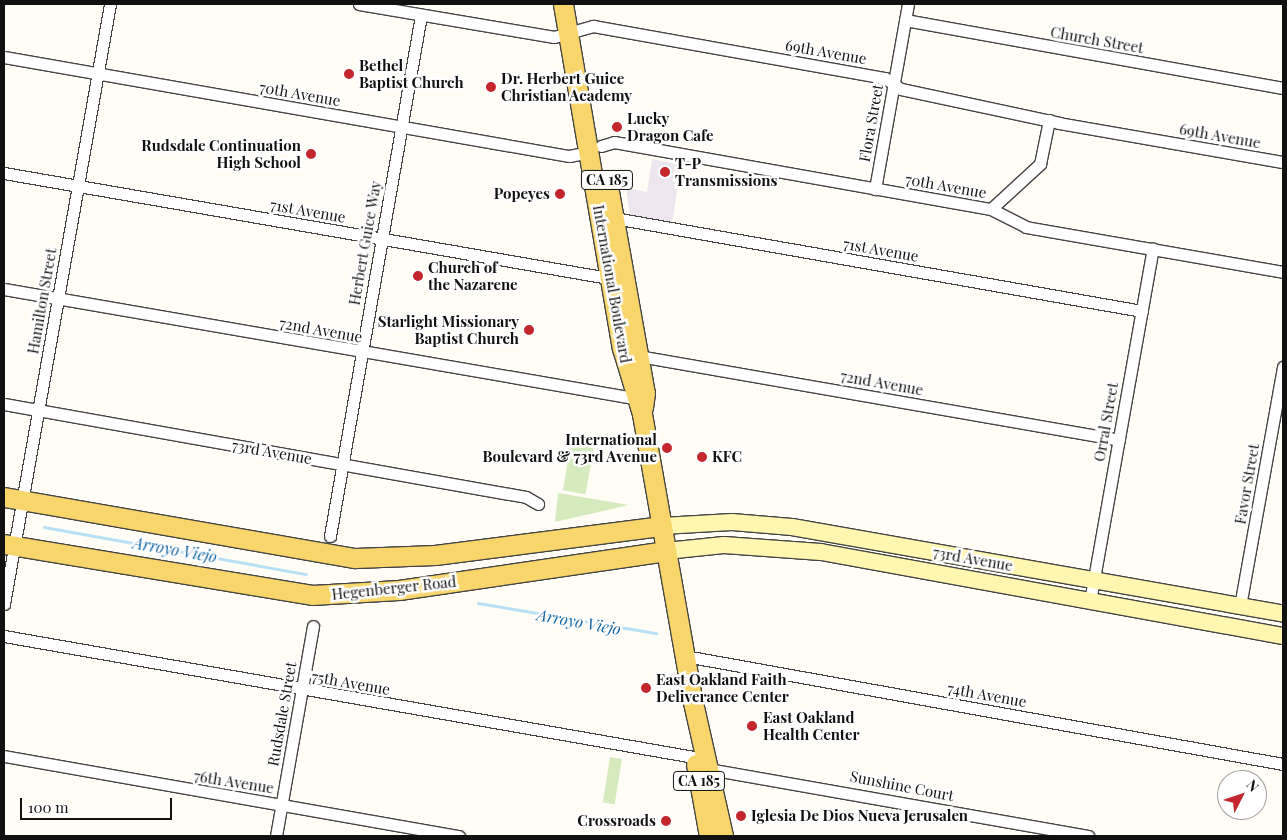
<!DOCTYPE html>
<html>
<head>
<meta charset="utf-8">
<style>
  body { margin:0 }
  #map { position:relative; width:1287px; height:840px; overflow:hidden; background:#fffdf5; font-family:"Playfair Display",serif }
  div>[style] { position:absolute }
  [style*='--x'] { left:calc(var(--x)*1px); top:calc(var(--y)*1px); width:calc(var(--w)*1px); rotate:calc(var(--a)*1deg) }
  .industrial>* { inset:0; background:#eee6ef }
  .green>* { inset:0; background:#d5ebbd; transform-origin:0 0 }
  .stream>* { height:3px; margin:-1.5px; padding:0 1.5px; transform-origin:1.5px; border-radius:1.5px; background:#b9e0f7 }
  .roads { filter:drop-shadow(1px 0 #444) drop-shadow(-1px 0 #444) drop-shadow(0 1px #444) drop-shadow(0 -1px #444) }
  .minor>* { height:11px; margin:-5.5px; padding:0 5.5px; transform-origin:5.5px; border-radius:5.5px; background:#fff }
  .secondary>* { height:16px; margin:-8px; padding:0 8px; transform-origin:8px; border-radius:8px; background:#fff6b0 }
  .primary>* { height:19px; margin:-9.5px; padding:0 9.5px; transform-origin:9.5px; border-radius:9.5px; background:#f9d66b }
  .dots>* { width:14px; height:14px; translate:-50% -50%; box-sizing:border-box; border:2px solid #fff; border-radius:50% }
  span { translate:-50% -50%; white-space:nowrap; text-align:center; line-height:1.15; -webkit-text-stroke:5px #fff; paint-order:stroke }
  .shield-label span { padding:1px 4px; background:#fff; border:1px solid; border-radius:4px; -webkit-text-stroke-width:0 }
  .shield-label { font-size:14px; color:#111; font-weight:700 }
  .street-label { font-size:15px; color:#111 }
  .poi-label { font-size:15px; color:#111; font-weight:700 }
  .left { translate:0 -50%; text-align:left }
  .right { translate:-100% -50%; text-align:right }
  .water-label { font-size:16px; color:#1768a6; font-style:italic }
  .frame { position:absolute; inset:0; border:5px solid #111; pointer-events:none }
  .north { position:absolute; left:1217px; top:770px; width:50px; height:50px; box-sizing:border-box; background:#fff; border:1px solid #a0a0a0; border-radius:50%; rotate:49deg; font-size:14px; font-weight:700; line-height:20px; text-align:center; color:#111 }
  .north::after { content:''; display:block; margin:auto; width:18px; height:22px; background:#c4262e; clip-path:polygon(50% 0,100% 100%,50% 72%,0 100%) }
  .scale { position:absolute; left:20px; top:798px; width:152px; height:22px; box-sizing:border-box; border:2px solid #111; border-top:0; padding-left:6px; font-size:15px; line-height:18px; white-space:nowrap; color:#111; -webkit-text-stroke:4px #fff; paint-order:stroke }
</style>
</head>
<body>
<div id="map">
  <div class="industrial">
    <i style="clip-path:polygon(652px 159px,681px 165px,672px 223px,630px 216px,626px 188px,647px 192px)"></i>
  </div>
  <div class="green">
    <i style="left:571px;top:444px;width:23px;height:47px;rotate:10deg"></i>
    <i style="clip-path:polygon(558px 493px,629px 505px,555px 522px)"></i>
    <i style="left:610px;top:757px;width:12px;height:46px;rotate:9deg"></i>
  </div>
  <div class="stream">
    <i style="--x:44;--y:527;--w:266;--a:10.2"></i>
    <i style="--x:478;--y:603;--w:181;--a:9.6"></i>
  </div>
  <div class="roads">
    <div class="minor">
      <i style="--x:359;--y:4;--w:198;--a:9.6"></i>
      <i style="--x:554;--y:37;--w:41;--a:-15.8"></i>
      <i style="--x:593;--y:26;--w:297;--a:10.1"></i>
      <i style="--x:885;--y:78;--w:19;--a:35"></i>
      <i style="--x:901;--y:89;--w:162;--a:12.1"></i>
      <i style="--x:1059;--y:123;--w:227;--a:9.9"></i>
      <i style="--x:905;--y:20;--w:384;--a:10.2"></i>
      <i style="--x:4;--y:57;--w:574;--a:9.94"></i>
      <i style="--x:569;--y:156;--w:21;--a:-11"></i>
      <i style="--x:601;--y:146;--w:14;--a:-17"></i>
      <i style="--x:614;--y:142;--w:383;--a:10.1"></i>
      <i style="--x:991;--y:209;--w:39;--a:27"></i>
      <i style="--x:1026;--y:227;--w:261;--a:9.9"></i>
      <i style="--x:4;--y:173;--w:613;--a:9.86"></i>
      <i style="--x:875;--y:189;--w:188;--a:-79.9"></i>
      <i style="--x:991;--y:209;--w:67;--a:-42.6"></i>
      <i style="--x:1040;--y:164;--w:45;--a:-78.4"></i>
      <i style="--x:614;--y:218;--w:536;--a:9.99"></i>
      <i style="--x:4;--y:289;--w:639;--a:9.82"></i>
      <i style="--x:639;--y:356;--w:487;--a:9.9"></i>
      <i style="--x:4;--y:404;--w:530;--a:10.1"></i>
      <i style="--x:526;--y:497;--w:14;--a:30"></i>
      <i style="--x:330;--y:536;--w:529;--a:-80.09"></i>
      <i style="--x:1090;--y:601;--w:358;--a:-79.9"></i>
      <i style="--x:4;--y:604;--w:609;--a:-79.98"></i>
      <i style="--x:1240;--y:606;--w:243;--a:-79.8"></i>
      <i style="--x:4;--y:636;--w:701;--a:9.95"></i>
      <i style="--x:685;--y:656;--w:608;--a:10.24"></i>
      <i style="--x:4;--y:756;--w:462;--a:10"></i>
      <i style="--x:709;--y:769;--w:385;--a:10"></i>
      <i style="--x:276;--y:836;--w:213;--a:-80"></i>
    </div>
    <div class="secondary">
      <i style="--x:662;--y:526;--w:70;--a:-3.3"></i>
      <i style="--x:732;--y:522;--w:60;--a:4.8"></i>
      <i style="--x:792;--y:527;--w:499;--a:10"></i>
      <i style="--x:666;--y:551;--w:58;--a:-5.9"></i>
      <i style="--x:724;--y:545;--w:97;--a:4.1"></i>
      <i style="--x:821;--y:552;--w:470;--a:10.3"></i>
    </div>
    <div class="primary">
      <i style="--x:563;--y:4;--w:349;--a:80.3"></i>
      <i style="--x:622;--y:348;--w:69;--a:73.1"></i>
      <i style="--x:642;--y:414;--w:288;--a:80"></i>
      <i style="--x:692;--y:698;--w:141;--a:77.3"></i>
      <i style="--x:608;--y:186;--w:210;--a:79.9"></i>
      <i style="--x:645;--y:393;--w:15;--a:98"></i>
      <i style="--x:4;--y:497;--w:356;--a:9.9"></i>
      <i style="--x:355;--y:558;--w:80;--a:-2.1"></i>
      <i style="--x:435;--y:555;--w:229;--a:-7.3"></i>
      <i style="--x:4;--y:544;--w:312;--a:9.4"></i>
      <i style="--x:312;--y:595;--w:87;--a:-3.3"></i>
      <i style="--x:399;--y:590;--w:270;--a:-8.3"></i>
      <i style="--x:696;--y:764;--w:73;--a:79.8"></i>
    </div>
  </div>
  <div class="dots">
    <i style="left:349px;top:74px;background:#c4262e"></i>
    <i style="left:491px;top:87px;background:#c4262e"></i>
    <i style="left:617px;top:127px;background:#c4262e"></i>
    <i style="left:311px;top:154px;background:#c4262e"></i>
    <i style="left:665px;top:172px;background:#c4262e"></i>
    <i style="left:560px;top:194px;background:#c4262e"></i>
    <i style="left:418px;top:276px;background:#c4262e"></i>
    <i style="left:529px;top:330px;background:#c4262e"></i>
    <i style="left:667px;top:448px;background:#c4262e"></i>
    <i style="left:702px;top:457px;background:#c4262e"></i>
    <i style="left:646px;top:688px;background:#c4262e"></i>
    <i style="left:752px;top:726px;background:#c4262e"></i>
    <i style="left:741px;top:816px;background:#c4262e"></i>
    <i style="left:666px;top:821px;background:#c4262e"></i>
  </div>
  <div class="shield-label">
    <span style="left:607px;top:180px">CA 185</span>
    <span style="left:699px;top:781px">CA 185</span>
  </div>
  <div class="street-label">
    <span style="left:1097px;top:40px;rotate:10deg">Church Street</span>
    <span style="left:826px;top:52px;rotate:10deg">69th Avenue</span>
    <span style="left:300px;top:94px;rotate:10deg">70th Avenue</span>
    <span style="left:871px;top:123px;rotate:-80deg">Flora Street</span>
    <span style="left:1220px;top:136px;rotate:10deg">69th Avenue</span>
    <span style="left:946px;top:186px;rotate:10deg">70th Avenue</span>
    <span style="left:308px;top:211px;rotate:10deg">71st Avenue</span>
    <span style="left:365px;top:243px;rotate:-80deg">Herbert Guice Way</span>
    <span style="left:881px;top:250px;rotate:10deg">71st Avenue</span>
    <span style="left:612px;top:284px;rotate:80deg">International Boulevard</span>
    <span style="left:42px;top:301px;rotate:-80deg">Hamilton Street</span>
    <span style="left:321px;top:330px;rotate:10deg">72nd Avenue</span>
    <span style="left:882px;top:383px;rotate:10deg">72nd Avenue</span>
    <span style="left:1106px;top:422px;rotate:-80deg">Orral Street</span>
    <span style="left:272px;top:452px;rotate:10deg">73rd Avenue</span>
    <span style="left:1247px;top:484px;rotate:-80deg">Favor Street</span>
    <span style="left:973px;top:559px;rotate:10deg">73rd Avenue</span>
    <span style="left:394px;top:588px;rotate:-6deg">Hegenberger Road</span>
    <span style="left:351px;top:683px;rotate:10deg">75th Avenue</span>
    <span style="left:987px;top:695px;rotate:10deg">74th Avenue</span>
    <span style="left:282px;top:714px;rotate:-80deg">Rudsdale Street</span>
    <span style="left:234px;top:782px;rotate:9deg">76th Avenue</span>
    <span style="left:902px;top:786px;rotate:11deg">Sunshine Court</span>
  </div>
  <div class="poi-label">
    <span class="left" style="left:359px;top:74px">Bethel<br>Baptist Church</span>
    <span class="left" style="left:501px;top:87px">Dr. Herbert Guice<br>Christian Academy</span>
    <span class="left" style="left:627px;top:127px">Lucky<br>Dragon Cafe</span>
    <span class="right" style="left:301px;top:154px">Rudsdale Continuation<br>High School</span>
    <span class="left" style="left:675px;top:172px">T-P<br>Transmissions</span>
    <span class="right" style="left:550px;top:194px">Popeyes</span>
    <span class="left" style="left:428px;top:276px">Church of<br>the Nazarene</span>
    <span class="right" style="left:519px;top:330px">Starlight Missionary<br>Baptist Church</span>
    <span class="right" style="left:657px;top:448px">International<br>Boulevard &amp; 73rd Avenue</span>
    <span class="left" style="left:712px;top:457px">KFC</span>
    <span class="left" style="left:656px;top:688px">East Oakland Faith<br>Deliverance Center</span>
    <span class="left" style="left:763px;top:726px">East Oakland<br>Health Center</span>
    <span class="left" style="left:751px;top:816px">Iglesia De Dios Nueva Jerusalen</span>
    <span class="right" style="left:656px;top:821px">Crossroads</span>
  </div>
  <div class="water-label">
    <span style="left:175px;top:550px;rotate:10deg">Arroyo Viejo</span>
    <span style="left:579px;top:622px;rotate:10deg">Arroyo Viejo</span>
  </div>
  <div class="frame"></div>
  <div class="north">N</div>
  <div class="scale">100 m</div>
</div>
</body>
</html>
